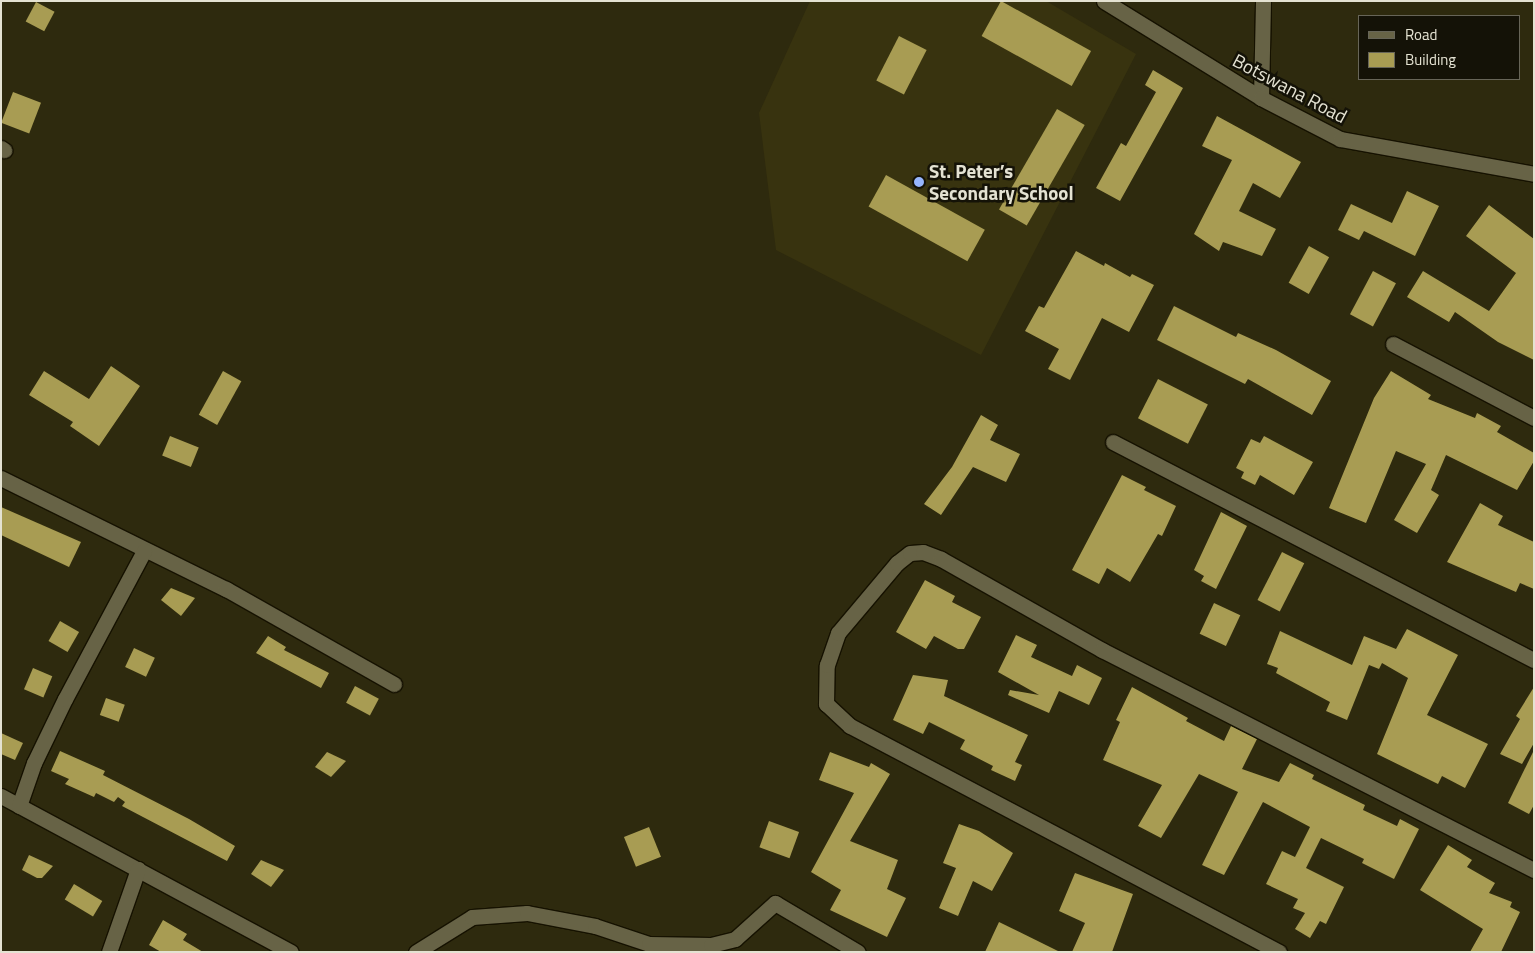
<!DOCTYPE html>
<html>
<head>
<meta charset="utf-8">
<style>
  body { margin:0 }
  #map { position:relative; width:1535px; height:953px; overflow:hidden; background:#2e2a0e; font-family:"Titillium Web",sans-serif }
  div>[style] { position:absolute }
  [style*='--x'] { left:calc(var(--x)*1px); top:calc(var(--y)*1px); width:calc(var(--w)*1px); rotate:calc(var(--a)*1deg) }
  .built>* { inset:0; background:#38330f }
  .building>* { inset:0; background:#a89c53; transform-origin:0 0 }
  .roads { filter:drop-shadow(1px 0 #161200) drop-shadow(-1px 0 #161200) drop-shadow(0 1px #161200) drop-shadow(0 -1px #161200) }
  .street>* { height:15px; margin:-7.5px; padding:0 7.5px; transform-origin:7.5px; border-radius:7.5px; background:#676346 }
  .secondary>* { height:15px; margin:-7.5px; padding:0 7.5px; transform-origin:7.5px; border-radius:7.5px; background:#676346 }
  .dots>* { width:14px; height:14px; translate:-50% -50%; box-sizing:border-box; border:2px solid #141207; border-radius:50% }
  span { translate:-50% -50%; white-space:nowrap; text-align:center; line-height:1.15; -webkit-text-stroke:5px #141207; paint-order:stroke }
  .street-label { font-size:19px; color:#e4e2d2 }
  .poi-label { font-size:19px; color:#e4e2d2; font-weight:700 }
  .left { translate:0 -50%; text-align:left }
  .frame { position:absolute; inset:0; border:2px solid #e4e2d2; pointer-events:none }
  .legend { position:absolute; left:1358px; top:15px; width:162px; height:65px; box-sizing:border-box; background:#141207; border:1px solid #676558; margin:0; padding:6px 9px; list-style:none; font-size:15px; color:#e4e2d2 }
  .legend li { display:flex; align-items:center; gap:10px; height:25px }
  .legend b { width:25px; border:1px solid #676558 }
</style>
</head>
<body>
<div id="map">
  <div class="built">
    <i style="clip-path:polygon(810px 1px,1046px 1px,1136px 54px,981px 355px,776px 250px,759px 113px)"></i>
  </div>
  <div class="building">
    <i style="left:1001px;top:1px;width:103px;height:40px;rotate:29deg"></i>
    <i style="left:36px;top:2px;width:21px;height:22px;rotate:28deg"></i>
    <i style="left:899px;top:36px;width:31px;height:50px;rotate:27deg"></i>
    <i style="clip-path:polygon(1153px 70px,1183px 88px,1120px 201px,1096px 188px,1121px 143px,1126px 146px,1156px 92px,1145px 85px)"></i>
    <i style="left:13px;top:92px;width:30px;height:33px;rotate:21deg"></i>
    <i style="left:1057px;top:109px;width:32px;height:116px;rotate:30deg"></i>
    <i style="clip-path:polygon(1217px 116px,1301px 162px,1280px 198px,1253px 183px,1239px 211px,1276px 229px,1262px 256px,1223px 242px,1219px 251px,1194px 234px,1232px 160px,1202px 146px)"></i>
    <i style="left:886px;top:175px;width:113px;height:36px;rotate:29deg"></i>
    <i style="clip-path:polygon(1407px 191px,1439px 206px,1415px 256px,1364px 231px,1359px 240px,1338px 230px,1351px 204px,1392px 223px)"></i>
    <i style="clip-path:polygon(1489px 205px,1534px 239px,1534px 360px,1498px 342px,1455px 312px,1449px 322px,1407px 297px,1423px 271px,1489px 311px,1516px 273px,1466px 236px)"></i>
    <i style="left:1309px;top:246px;width:23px;height:42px;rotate:29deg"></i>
    <i style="clip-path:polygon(1076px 251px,1104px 266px,1105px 263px,1130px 277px,1132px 274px,1154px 285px,1129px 332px,1102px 318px,1070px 380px,1048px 369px,1059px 349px,1025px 331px,1039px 306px,1044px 308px)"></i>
    <i style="left:1373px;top:271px;width:26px;height:49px;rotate:28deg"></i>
    <i style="clip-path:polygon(1174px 306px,1236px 337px,1238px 333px,1276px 350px,1331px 381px,1312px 415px,1248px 379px,1245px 384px,1157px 340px)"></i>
    <i style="clip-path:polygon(111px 366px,140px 386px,99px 446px,70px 426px,73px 422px,29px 395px,44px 371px,89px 399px)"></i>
    <i style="left:223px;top:371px;width:21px;height:50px;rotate:29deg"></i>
    <i style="clip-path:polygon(1391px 371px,1431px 395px,1428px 399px,1475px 418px,1477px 413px,1501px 426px,1497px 432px,1534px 453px,1534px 461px,1517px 490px,1446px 455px,1431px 490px,1439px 495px,1417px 533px,1394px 520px,1426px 464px,1396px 451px,1366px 523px,1329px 508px,1374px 398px)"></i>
    <i style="left:1158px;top:379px;width:56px;height:44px;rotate:27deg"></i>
    <i style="clip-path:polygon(981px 415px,998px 425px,990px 440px,1020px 454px,1006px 482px,973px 467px,941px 515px,924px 504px,952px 467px)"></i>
    <i style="left:170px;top:436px;width:31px;height:21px;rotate:22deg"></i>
    <i style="clip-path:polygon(1264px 436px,1313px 462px,1294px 495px,1260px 475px,1255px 485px,1241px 478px,1244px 472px,1236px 468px,1251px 439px,1260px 443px)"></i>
    <i style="clip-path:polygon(1122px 475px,1146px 487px,1144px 490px,1176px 506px,1162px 536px,1158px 534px,1130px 582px,1107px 568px,1099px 584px,1072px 570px)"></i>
    <i style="clip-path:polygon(1480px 503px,1503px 516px,1498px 525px,1534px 542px,1534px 589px,1520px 583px,1516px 592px,1447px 562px)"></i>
    <i style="clip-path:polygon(1px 507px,81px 542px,69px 567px,1px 535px)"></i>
    <i style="clip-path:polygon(1221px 512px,1247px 526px,1216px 589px,1201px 581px,1204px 576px,1194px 570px)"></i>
    <i style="left:1282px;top:552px;width:25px;height:54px;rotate:27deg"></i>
    <i style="clip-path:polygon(925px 580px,955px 596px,952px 602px,981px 617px,964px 649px,958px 649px,934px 636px,926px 649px,896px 632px)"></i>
    <i style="clip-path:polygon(171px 588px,195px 598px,181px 616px,161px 600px)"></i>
    <i style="left:1214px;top:603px;width:29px;height:34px;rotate:25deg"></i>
    <i style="left:60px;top:621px;width:22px;height:23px;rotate:30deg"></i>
    <i style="clip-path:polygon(1407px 629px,1458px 655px,1427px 715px,1488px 744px,1465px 788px,1442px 776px,1438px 784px,1377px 754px,1408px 678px,1382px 663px,1379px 669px,1369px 665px,1347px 720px,1326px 711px,1330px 702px,1276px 673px,1278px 668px,1267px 664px,1280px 631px,1352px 665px,1364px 636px,1396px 649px)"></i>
    <i style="clip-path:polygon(1016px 635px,1037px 645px,1031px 657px,1072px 676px,1077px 665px,1102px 678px,1089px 705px,1059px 691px,1049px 713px,1008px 695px,1010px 690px,1039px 695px,998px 672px)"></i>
    <i style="clip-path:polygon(268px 636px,286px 647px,284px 650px,329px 673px,321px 688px,256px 653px)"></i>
    <i style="left:134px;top:648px;width:23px;height:21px;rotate:25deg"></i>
    <i style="left:33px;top:668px;width:21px;height:23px;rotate:23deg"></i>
    <i style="clip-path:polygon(913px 675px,948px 680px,944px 696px,1028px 735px,1015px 762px,1022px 765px,1015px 781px,991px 770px,993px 766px,960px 749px,965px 740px,929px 722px,923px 734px,893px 720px)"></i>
    <i style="left:355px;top:686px;width:27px;height:19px;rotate:28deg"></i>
    <i style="clip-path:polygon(1132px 687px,1188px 718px,1186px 721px,1224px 741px,1231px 726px,1257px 739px,1242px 769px,1279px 782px,1290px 763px,1314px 775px,1312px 779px,1365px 805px,1363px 810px,1397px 826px,1400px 819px,1419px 829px,1394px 879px,1362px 863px,1364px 859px,1321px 838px,1306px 868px,1344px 887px,1326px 924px,1320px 921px,1310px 938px,1295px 929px,1305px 913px,1293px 908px,1298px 899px,1266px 884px,1282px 851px,1295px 857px,1310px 827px,1263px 802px,1224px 875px,1202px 865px,1238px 792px,1199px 774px,1161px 838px,1138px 826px,1162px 785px,1103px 760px,1120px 722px,1116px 720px)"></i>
    <i style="clip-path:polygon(1534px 687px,1534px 743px,1522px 764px,1500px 754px,1520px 719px,1516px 716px)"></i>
    <i style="left:106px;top:698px;width:20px;height:18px;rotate:20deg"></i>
    <i style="clip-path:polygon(1px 733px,23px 743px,15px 760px,1px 754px)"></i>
    <i style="clip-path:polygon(1534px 750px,1534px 805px,1529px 814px,1508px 803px)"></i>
    <i style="clip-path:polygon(60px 751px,105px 771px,103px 775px,189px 819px,235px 846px,227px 861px,122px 806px,125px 802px,118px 797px,114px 802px,96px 793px,94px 797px,65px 784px,69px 779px,51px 771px)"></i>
    <i style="clip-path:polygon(327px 752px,346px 761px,331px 777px,315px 767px)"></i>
    <i style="clip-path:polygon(830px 752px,869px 767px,871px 763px,890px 774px,850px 841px,898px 860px,887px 889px,906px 898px,887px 937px,830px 910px,841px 890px,811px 872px,854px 793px,819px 780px)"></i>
    <i style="left:769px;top:821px;width:32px;height:28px;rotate:20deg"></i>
    <i style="clip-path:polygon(959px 824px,979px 831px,1013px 853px,992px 891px,973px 881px,958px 916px,939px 908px,956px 868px,943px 863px)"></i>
    <i style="left:649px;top:827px;width:32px;height:27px;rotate:68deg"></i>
    <i style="clip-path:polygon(1448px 845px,1472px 860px,1467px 867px,1495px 883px,1489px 893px,1512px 902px,1510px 907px,1520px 912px,1501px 952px,1470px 952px,1483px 929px,1420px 890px)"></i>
    <i style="clip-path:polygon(29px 855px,53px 866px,42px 878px,37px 878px,22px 870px)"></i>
    <i style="clip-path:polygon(261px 860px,284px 870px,271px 887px,251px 874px)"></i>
    <i style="clip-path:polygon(1075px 873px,1133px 894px,1112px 952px,1072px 952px,1085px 923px,1059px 911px)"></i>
    <i style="left:74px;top:884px;width:33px;height:18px;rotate:31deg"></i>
    <i style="clip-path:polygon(163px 920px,187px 934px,183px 940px,203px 952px,161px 952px,149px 945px)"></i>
    <i style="clip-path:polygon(999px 922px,1060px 952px,985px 952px)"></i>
  </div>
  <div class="roads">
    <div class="street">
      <i style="--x:1261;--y:98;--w:97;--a:-88.8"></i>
      <i style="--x:1;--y:148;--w:4;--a:34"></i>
      <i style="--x:1393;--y:344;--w:159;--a:27.7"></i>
      <i style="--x:1113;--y:442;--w:474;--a:27.4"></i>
      <i style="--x:1;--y:478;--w:251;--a:26.3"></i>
      <i style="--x:226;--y:589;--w:193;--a:29.5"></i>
      <i style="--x:1;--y:796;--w:329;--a:28.3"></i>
      <i style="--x:19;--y:806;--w:46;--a:-70.8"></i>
      <i style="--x:34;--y:763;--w:71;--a:-64.2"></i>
      <i style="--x:65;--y:699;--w:168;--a:-61.9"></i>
      <i style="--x:109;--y:952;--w:88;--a:-70.7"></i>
      <i style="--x:416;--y:952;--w:66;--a:-32"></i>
      <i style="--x:472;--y:917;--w:55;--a:-4.2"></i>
      <i style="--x:527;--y:913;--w:69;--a:10.8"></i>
      <i style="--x:595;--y:926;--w:57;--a:18.4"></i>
      <i style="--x:649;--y:944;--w:62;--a:0.9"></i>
      <i style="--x:711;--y:945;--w:25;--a:-14"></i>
      <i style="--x:735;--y:939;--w:54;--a:-42"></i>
      <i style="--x:775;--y:903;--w:96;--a:30.6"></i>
      <i style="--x:1279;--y:952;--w:485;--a:-152.2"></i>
      <i style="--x:850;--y:726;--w:33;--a:-137"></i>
      <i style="--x:826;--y:704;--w:39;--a:-89"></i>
      <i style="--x:827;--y:665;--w:34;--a:-71"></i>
      <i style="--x:838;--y:633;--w:92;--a:-49.9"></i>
      <i style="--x:897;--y:563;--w:16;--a:-38"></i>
      <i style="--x:910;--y:553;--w:13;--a:-4"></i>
      <i style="--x:923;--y:552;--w:19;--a:21"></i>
      <i style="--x:941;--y:559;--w:185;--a:29.5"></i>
      <i style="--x:1102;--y:650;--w:485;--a:27"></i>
    </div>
    <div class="secondary">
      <i style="--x:1104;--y:1;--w:185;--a:31.7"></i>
      <i style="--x:1261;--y:98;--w:89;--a:27.4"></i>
      <i style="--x:1340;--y:139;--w:197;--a:10.2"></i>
    </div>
  </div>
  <div class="dots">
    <i style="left:919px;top:182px;background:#97b6fd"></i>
  </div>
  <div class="street-label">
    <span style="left:1290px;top:88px;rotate:28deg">Botswana Road</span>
  </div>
  <div class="poi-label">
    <span class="left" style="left:929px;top:182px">St. Peter’s<br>Secondary School</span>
  </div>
  <div class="frame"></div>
  <ul class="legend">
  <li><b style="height:6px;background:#676346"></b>Road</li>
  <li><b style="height:14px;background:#a89c53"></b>Building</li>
  </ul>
</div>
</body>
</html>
